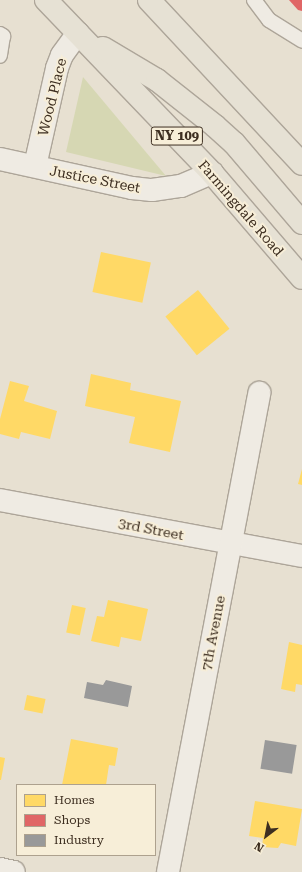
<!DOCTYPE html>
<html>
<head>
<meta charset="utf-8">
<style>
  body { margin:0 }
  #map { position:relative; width:302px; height:872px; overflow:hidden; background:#e7e0d1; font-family:"Roboto Serif",serif }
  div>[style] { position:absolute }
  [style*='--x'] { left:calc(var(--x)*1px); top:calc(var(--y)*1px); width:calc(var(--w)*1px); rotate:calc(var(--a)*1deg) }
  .green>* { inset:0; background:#d6d7b3 }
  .homes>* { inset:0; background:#ffd966; transform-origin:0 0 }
  .shops>* { inset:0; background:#e06666 }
  .industry>* { inset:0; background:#999; transform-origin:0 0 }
  .roads { filter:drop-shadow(1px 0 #ada599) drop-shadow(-1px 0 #ada599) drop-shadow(0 1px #ada599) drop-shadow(0 -1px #ada599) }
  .lane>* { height:14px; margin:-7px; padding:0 7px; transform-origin:7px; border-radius:7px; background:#efebe3 }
  .street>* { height:22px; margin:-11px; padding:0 11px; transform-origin:11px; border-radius:11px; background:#efebe3 }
  .primary>* { height:22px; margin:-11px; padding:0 11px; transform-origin:11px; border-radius:11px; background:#e6e1d4 }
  span { translate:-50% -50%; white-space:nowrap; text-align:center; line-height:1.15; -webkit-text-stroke:4px #f7eed8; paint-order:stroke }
  .shield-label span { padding:1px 3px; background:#f7eed8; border:1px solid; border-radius:3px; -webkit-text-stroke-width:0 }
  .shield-label { font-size:13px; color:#3d2e20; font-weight:700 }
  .street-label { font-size:14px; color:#3d2e20 }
  .legend { position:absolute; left:16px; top:784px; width:140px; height:72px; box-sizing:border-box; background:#f7eed8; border:1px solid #ada18e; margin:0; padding:5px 7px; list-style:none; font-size:12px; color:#3d2e20 }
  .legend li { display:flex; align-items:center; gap:8px; height:20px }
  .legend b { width:20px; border:1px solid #ada18e }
  .north { position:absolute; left:246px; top:816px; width:40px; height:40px; -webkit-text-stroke:3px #f7eed8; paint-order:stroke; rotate:212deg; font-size:11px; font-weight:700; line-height:16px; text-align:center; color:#3d2e20 }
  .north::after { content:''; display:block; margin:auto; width:14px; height:18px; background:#3d2e20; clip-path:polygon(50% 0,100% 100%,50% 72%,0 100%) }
</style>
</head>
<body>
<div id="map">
  <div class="green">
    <i style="clip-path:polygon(83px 77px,166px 176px,66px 152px)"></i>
  </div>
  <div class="homes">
    <i style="left:101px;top:252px;width:51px;height:41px;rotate:12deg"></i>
    <i style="left:198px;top:290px;width:50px;height:42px;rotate:51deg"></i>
    <i style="clip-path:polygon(91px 374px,131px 383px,130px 390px,181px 401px,170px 452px,129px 443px,135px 417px,85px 406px)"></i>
    <i style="clip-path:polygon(10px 381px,29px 386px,24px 401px,57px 411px,50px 439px,21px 432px,19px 439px,0 434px,0 419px)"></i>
    <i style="clip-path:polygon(302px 469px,302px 485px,298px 484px)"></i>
    <i style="clip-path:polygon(108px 600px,148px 609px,141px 641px,121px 637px,119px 647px,91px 641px,97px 616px,104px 617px)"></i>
    <i style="left:72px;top:605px;width:14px;height:28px;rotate:12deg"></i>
    <i style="clip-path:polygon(289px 642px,302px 645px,302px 685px,296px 684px,295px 692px,281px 689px)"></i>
    <i style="left:27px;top:695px;width:19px;height:15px;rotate:12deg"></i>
    <i style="clip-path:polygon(71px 739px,118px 748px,115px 766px,109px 765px,106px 785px,62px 785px)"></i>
    <i style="clip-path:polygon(0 757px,5px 758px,1px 780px,0 780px)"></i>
    <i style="clip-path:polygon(255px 801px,302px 809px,296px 846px,281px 843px,278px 848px,262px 847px,263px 838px,249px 836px)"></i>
  </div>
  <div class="shops">
    <i style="clip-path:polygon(289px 0,302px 0,302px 11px,298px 10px)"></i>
  </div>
  <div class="industry">
    <i style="clip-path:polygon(106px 680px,132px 686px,128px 707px,84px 698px,87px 682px,103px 685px)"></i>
    <i style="left:265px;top:740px;width:32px;height:29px;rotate:9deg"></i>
  </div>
  <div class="roads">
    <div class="lane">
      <i style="--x:254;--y:0;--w:25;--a:53"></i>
      <i style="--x:269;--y:20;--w:39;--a:32"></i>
      <i style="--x:0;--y:34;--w:4;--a:34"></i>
      <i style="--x:3;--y:36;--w:20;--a:99"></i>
    </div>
    <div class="street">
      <i style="--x:0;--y:159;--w:135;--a:12.4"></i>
      <i style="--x:132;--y:188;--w:20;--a:6"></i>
      <i style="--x:152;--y:190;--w:29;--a:-8"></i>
      <i style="--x:181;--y:186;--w:34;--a:-23"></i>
      <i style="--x:35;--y:166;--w:100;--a:-77.3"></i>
      <i style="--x:57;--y:68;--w:14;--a:-69"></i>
      <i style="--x:62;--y:55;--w:27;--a:-54"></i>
      <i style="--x:0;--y:500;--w:307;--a:10.5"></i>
      <i style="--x:0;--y:869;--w:14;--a:12"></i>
      <i style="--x:168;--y:872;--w:488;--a:-79.2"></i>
    </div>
    <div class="primary">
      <i style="--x:46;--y:0;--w:240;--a:46.2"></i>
      <i style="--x:212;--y:173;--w:138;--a:49.4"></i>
      <i style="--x:149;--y:0;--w:224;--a:47"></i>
      <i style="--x:103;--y:48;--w:63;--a:30.7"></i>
      <i style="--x:157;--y:80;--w:74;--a:38.4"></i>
      <i style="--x:215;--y:126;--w:25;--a:42"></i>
      <i style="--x:234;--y:143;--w:105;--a:49.6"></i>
    </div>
  </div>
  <div class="shield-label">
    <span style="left:177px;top:136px">NY 109</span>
  </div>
  <div class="street-label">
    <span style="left:52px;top:97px;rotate:-76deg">Wood Place</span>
    <span style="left:95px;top:179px;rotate:11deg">Justice Street</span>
    <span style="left:241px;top:208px;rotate:49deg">Farmingdale Road</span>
    <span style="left:151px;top:529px;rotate:11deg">3rd Street</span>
    <span style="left:213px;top:633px;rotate:-79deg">7th Avenue</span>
  </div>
  <ul class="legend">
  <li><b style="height:11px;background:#ffd966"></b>Homes</li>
  <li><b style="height:11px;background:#e06666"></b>Shops</li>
  <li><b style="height:11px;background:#999"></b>Industry</li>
  </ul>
  <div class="north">N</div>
</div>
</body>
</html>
